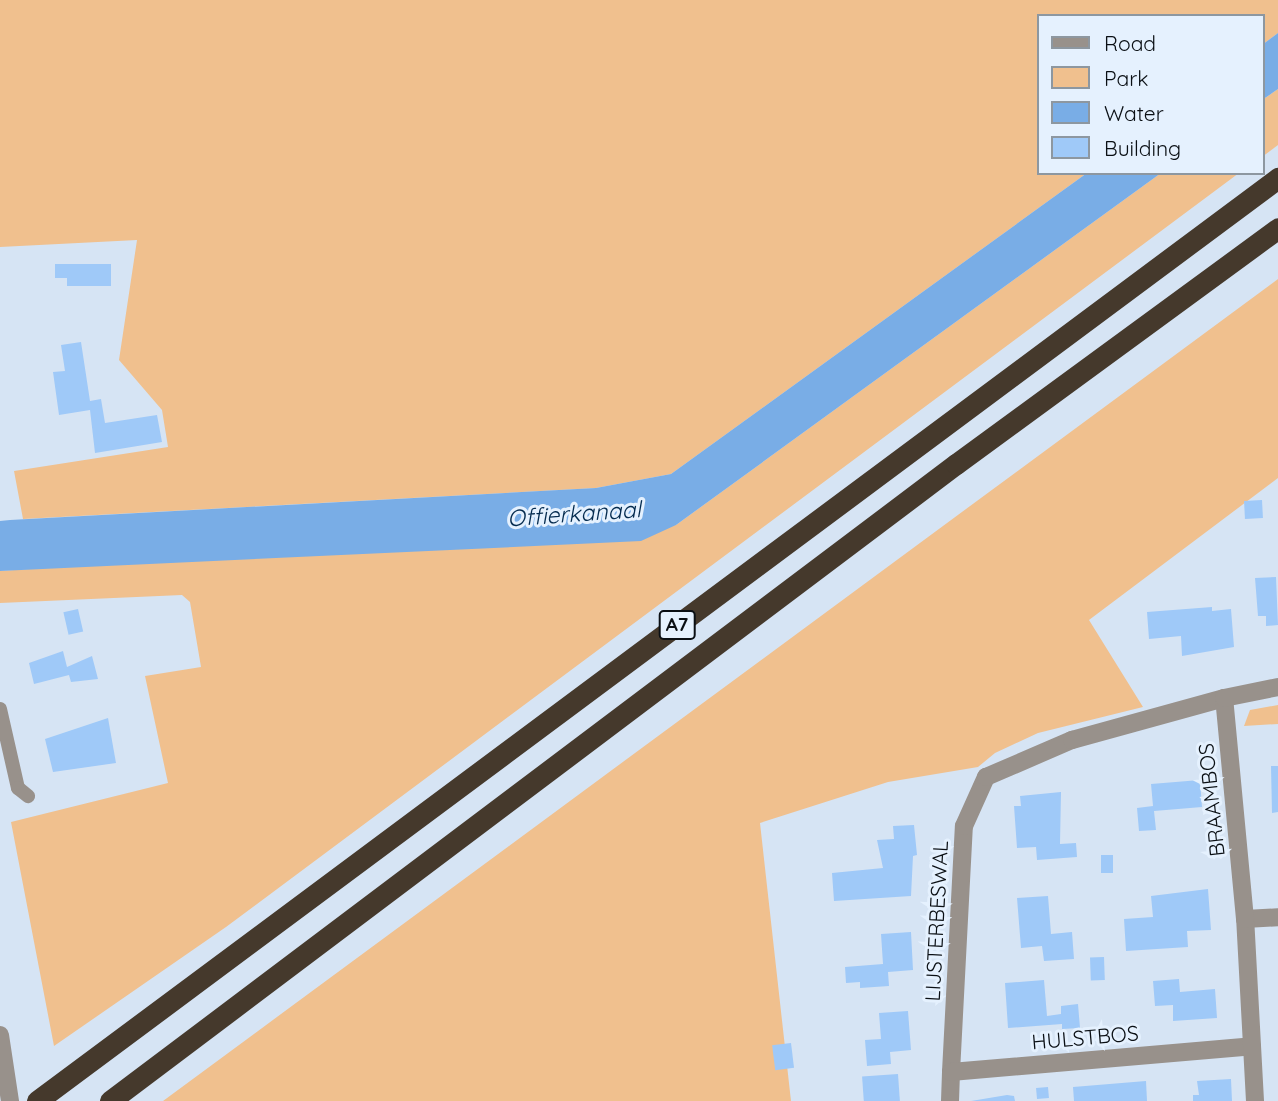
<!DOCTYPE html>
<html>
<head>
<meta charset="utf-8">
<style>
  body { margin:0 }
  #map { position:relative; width:1278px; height:1101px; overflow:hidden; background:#d6e4f4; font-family:Quicksand,sans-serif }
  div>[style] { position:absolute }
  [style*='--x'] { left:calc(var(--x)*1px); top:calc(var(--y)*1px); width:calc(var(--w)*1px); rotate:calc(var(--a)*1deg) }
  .green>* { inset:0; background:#f0c08e }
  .water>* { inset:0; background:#79ade6 }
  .building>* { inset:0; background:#9fc9f8; transform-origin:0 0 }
  .service>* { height:14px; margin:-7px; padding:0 7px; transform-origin:7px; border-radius:7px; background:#98918b }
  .minor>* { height:18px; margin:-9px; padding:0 9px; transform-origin:9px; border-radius:9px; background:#98918b }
  .tertiary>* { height:18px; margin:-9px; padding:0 9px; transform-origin:9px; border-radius:9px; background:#98918b }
  .motorway>* { height:21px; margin:-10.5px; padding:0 10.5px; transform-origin:10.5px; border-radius:10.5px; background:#45392c }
  span { translate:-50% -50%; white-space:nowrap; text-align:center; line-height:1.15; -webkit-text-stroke:6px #e5f1fe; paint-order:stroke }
  .shield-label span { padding:2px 5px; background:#e5f1fe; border:2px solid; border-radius:5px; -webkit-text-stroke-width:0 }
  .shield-label { font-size:19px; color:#0a0f14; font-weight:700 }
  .street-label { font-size:21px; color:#0a0f14 }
  .water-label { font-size:23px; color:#042b4f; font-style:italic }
  .legend { position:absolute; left:1037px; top:14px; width:228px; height:161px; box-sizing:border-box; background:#e5f1fe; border:2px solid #8d97a0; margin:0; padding:9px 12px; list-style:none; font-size:21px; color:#0a0f14 }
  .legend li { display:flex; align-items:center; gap:14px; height:35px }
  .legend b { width:35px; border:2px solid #8d97a0 }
</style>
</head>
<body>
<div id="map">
  <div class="green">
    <i style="clip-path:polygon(0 0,1278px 0,1278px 33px,1262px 45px,1262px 16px,1038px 16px,1038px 173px,1087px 173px,671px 474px,596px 488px,23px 519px,14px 471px,168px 447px,162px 410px,119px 360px,137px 240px,0 247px)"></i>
    <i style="clip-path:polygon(1278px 89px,1278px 145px,1262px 157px,1262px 100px)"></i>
    <i style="clip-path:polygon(1161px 173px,1239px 173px,226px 927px,54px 1046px,11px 822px,168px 783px,145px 676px,201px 667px,190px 602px,182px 595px,0 603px,0 571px,676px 525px)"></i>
    <i style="clip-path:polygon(1278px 279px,1278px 478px,1089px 620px,1143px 707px,1038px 733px,995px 753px,978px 767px,888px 782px,760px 823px,791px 1101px,163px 1101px)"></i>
    <i style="clip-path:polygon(1278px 705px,1278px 724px,1244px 726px,1250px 710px)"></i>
  </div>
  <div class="water">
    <i style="clip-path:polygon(1278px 33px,1278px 89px,1262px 100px,1262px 45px)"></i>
    <i style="clip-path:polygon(1087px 173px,1161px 173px,676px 525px,641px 541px,0 571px,0 521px,10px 520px,596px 488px,671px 474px)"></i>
  </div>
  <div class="building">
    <i style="clip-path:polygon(55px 264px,111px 264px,111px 286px,67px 286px,67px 278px,55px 278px)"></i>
    <i style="clip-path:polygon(81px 342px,90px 401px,101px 399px,105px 423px,157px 415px,162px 442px,95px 453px,90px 410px,59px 415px,53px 372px,65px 371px,61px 345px)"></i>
    <i style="left:1262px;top:500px;width:18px;height:18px;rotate:87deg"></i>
    <i style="clip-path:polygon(1276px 577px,1278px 625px,1266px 626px,1266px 616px,1258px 616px,1255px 578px)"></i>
    <i style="clip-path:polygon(1212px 607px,1212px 611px,1231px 609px,1234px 647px,1182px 656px,1181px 636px,1149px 639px,1147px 612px)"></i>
    <i style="left:78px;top:609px;width:23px;height:15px;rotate:77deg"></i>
    <i style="clip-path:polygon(63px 651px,67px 667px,92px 656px,98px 679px,71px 682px,69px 675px,34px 684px,29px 663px)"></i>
    <i style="clip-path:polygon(108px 718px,116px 763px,53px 772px,45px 739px)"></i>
    <i style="clip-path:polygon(1271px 766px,1278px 766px,1278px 812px,1272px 813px)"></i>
    <i style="clip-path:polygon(1200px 780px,1202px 807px,1154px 811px,1156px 830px,1139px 831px,1137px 808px,1153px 806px,1151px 784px)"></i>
    <i style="clip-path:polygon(1061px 792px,1060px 844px,1076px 843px,1077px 857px,1037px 860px,1036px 847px,1017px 848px,1014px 806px,1021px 806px,1020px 796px)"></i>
    <i style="clip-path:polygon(914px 825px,917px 855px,913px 856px,911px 896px,834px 901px,832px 873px,883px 868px,877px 840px,894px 839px,893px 826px)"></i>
    <i style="left:1101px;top:855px;width:12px;height:18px"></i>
    <i style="clip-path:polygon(1208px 889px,1211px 930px,1187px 931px,1188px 947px,1126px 951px,1124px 919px,1153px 917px,1151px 896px)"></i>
    <i style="clip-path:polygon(1048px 896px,1051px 934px,1072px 932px,1074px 959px,1044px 961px,1042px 946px,1021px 948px,1017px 898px)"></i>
    <i style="clip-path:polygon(911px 932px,913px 970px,888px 972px,889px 986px,860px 988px,860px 982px,846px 983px,845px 967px,883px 964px,881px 934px)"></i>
    <i style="left:1104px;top:957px;width:23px;height:14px;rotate:88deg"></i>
    <i style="clip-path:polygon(1179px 979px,1180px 992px,1215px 989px,1217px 1018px,1173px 1021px,1173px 1005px,1155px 1006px,1153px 981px)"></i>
    <i style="clip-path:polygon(1044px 980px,1047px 1016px,1061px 1014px,1061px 1006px,1078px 1004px,1080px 1028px,1062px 1029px,1062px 1024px,1008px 1028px,1005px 983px)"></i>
    <i style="clip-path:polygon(908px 1011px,911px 1050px,890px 1052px,891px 1064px,867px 1066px,865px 1040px,881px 1039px,879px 1013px)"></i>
    <i style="left:791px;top:1043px;width:25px;height:19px;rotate:83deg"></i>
    <i style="left:898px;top:1074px;width:27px;height:36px;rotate:86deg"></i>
    <i style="clip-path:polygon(1231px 1079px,1232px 1101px,1193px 1101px,1193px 1095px,1199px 1095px,1197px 1081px)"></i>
    <i style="clip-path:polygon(1146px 1081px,1147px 1101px,1074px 1101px,1073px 1087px)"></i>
    <i style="left:1048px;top:1087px;width:11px;height:12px;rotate:85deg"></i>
    <i style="clip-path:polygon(1007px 1095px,1014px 1096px,1015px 1101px,971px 1101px)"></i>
  </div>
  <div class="service">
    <i style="--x:0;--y:709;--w:81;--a:77.2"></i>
    <i style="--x:18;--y:788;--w:13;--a:39"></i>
  </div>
  <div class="minor">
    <i style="--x:1245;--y:919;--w:33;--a:-3"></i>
    <i style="--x:951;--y:1072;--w:246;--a:-87"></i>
    <i style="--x:964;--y:826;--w:54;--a:-65.8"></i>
    <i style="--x:986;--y:777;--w:94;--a:-23.3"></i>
    <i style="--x:1072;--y:740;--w:158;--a:-15.4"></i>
    <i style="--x:950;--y:1101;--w:29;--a:-88"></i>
    <i style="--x:951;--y:1072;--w:302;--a:-4.9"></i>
    <i style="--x:1255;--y:1101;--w:182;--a:-93.1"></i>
    <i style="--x:1245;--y:919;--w:222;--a:-95.4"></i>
    <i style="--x:1224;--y:698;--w:55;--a:-11.5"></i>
  </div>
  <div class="tertiary">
    <i style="--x:0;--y:1035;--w:67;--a:81.4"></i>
  </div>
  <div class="motorway">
    <i style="--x:37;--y:1101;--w:1547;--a:-36.64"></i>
    <i style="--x:110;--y:1101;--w:1059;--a:-36.98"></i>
    <i style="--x:956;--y:464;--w:399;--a:-36.2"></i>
  </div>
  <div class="shield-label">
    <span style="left:677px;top:625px">A7</span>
  </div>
  <div class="street-label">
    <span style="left:1211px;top:800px;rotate:-96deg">BRAAMBOS</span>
    <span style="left:936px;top:921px;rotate:-87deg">LIJSTERBESWAL</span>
    <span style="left:1085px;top:1037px;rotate:-5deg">HULSTBOS</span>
  </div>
  <div class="water-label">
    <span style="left:574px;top:514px;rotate:-4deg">Offierkanaal</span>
  </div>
  <ul class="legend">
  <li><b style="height:9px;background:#98918b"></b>Road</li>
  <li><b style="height:19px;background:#f0c08e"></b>Park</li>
  <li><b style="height:19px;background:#79ade6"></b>Water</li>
  <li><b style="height:19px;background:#9fc9f8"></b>Building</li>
  </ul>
</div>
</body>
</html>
